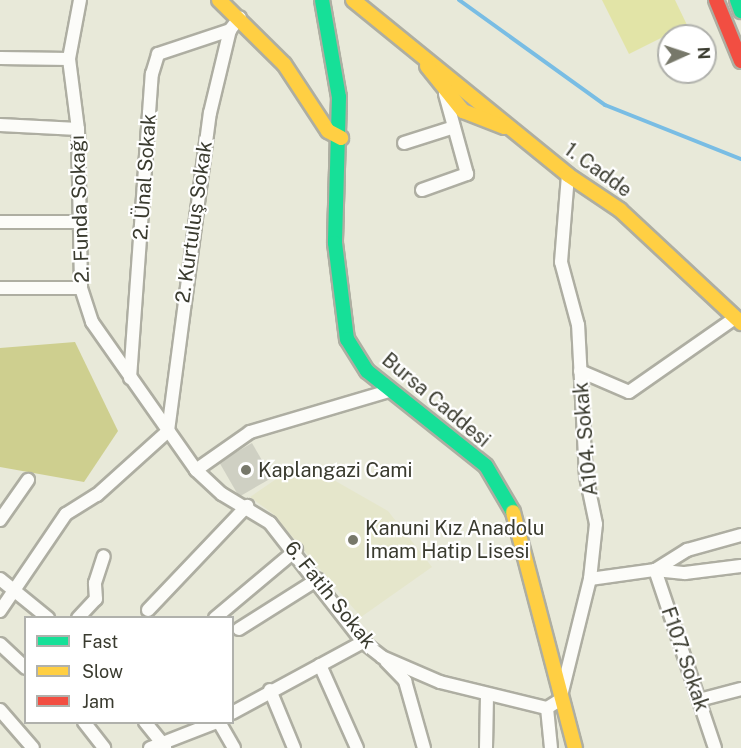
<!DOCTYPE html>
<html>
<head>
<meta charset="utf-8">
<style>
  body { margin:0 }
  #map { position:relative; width:741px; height:748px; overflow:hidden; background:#e8e9d9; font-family:"Public Sans",sans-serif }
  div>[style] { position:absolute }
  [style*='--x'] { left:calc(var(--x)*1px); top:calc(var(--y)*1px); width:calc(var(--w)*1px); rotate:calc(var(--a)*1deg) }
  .built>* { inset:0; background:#e5e6cb }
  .green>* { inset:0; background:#e2e4a7 }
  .forest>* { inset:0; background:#cecf8f }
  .stream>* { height:4px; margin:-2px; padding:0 2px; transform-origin:2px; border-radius:2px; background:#79bde4 }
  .building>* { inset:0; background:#cfd0c3; transform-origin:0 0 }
  .roads { filter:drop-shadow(2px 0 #aeaea2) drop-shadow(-2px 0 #aeaea2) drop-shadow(0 2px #aeaea2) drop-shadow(0 -2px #aeaea2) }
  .street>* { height:12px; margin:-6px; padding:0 6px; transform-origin:6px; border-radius:6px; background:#fcfcf9 }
  .fast>* { height:14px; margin:-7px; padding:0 7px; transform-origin:7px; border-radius:7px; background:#16e098 }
  .slow>* { height:14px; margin:-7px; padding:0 7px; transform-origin:7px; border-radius:7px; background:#ffcf43 }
  .jam>* { height:14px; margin:-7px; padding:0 7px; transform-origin:7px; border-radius:7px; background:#f24e42 }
  .dots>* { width:16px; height:16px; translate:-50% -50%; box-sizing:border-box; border:3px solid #fff; border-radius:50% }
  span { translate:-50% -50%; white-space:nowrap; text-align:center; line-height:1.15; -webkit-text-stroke:4.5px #fff; paint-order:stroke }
  .street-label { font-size:20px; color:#3a3b2f }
  .poi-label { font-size:20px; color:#3a3b2f }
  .left { translate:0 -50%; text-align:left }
  .legend { position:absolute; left:24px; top:616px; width:210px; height:108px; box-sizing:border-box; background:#fff; border:2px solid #b0b1ac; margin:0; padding:8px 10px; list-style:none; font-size:18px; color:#3a3b2f }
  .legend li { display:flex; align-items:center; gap:12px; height:30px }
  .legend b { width:30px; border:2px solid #b0b1ac }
  .north { position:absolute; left:657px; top:24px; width:60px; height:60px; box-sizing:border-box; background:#fff; border:2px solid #b0b1ac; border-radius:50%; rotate:87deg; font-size:16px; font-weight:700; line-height:24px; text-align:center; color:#3a3b2f }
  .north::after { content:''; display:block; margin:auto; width:21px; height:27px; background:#77786a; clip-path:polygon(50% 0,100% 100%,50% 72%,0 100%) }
</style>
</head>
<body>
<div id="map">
  <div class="built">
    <i style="clip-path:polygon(285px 473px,325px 475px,388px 511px,432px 567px,361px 617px,272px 513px,250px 497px)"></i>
  </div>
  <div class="green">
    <i style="clip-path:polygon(602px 0,675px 0,687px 25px,629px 54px)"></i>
  </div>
  <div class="forest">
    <i style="clip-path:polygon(75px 342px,118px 431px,84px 482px,0 467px,0 348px)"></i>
  </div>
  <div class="stream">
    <i style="--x:459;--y:0;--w:180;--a:35.7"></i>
    <i style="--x:605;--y:105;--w:146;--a:21.7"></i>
  </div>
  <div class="building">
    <i style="left:252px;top:443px;width:40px;height:38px;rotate:60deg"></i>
  </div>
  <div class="roads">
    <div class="street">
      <i style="--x:80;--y:0;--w:60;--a:100.6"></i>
      <i style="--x:69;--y:59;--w:71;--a:82.7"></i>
      <i style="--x:78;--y:129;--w:159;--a:88.9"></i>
      <i style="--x:81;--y:288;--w:36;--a:72"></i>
      <i style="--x:92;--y:322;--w:181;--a:54.9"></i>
      <i style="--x:196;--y:470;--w:35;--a:43"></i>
      <i style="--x:222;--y:494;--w:56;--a:31.1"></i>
      <i style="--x:270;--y:523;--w:151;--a:52"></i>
      <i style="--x:363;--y:642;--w:24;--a:38"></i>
      <i style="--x:382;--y:657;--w:63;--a:23.3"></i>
      <i style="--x:440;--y:682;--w:110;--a:13.7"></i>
      <i style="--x:547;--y:708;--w:15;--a:-32"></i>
      <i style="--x:560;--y:700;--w:125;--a:-76.1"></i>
      <i style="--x:590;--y:579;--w:55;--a:-83.8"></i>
      <i style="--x:596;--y:524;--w:49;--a:-101.8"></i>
      <i style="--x:586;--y:476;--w:151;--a:-93"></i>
      <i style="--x:578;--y:325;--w:65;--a:-105.1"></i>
      <i style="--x:561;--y:262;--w:87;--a:-85.4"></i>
      <i style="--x:0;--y:58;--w:69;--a:0.8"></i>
      <i style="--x:0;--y:125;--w:78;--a:2.9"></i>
      <i style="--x:404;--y:143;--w:52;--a:-17.7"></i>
      <i style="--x:422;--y:190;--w:48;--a:-19.6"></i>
      <i style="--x:467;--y:174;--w:83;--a:-105.4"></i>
      <i style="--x:0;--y:222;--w:80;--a:0"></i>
      <i style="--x:0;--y:288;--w:81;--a:0"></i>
      <i style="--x:580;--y:371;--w:53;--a:23.2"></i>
      <i style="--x:629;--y:392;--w:129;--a:-34.9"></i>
      <i style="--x:130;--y:378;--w:305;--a:-85.9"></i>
      <i style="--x:152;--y:74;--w:21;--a:-73"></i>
      <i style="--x:158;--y:54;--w:76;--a:-18.4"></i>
      <i style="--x:196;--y:470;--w:66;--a:-35.1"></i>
      <i style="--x:250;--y:432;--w:145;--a:-16.4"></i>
      <i style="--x:0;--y:520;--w:49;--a:-55"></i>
      <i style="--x:0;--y:579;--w:62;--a:39.1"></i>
      <i style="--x:590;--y:579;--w:66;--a:-7.9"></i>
      <i style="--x:655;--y:570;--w:38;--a:-32"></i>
      <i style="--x:687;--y:550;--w:56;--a:-15.5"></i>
      <i style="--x:148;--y:610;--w:144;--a:-46.4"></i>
      <i style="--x:0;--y:611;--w:117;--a:-55.8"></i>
      <i style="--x:66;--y:514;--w:36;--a:-32"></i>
      <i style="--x:97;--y:495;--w:96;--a:-42"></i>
      <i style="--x:168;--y:431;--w:321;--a:-82.5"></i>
      <i style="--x:210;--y:113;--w:85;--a:-76.5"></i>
      <i style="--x:230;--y:30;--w:16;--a:-52"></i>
      <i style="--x:78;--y:618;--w:26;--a:-47"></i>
      <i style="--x:96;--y:599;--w:16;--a:-94"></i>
      <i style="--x:95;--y:583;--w:28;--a:-72"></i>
      <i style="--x:215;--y:618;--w:106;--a:-40"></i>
      <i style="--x:239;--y:629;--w:93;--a:-32.3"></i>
      <i style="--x:0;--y:644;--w:35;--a:43"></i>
      <i style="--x:386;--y:661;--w:28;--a:46"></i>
      <i style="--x:405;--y:681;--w:70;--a:74.2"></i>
      <i style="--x:320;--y:665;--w:91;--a:66"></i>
      <i style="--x:270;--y:690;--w:63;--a:67.5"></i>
      <i style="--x:699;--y:700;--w:43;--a:-14.7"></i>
      <i style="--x:547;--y:708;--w:40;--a:84.3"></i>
      <i style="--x:0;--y:710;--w:50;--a:49"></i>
      <i style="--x:232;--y:713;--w:149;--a:-28.5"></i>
      <i style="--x:84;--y:722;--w:33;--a:52"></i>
      <i style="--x:145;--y:722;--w:32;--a:51"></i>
      <i style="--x:219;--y:722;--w:30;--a:60"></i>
      <i style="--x:150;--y:748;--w:72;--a:-21.2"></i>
      <i style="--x:486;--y:748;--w:54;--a:-88.9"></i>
      <i style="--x:715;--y:748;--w:188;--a:-108.6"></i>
      <i style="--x:655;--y:570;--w:30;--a:6"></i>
      <i style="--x:685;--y:573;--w:56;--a:-7.1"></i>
    </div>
    <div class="fast">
      <i style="--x:322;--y:0;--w:98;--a:80.1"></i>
      <i style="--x:339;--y:97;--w:146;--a:91.6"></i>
      <i style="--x:335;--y:243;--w:97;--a:82.9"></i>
      <i style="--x:347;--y:339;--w:38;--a:58"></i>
      <i style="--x:367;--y:371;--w:152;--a:38.6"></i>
      <i style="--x:486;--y:466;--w:53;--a:59.6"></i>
      <i style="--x:737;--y:0;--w:12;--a:70"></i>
    </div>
    <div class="slow">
      <i style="--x:219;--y:0;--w:91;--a:44.6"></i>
      <i style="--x:284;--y:64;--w:80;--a:56.7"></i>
      <i style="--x:328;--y:131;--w:15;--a:28"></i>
      <i style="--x:353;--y:0;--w:277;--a:39.1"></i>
      <i style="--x:568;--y:175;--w:63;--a:33.9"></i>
      <i style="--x:620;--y:210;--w:166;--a:43"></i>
      <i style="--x:427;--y:66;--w:58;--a:51.3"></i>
      <i style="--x:463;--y:111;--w:44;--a:21.3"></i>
      <i style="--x:513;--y:512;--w:244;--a:75.3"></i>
    </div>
    <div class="jam">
      <i style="--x:716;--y:0;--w:66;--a:67.7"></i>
    </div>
  </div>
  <div class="dots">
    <i style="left:246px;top:470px;background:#77786a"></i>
    <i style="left:353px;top:540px;background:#77786a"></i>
  </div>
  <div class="street-label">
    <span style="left:598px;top:170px;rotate:36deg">1. Cadde</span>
    <span style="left:145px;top:177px;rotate:-86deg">2. Ünal Sokak</span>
    <span style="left:80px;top:209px;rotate:-92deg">2. Funda Sokağı</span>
    <span style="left:194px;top:222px;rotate:-82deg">2. Kurtuluş Sokak</span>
    <span style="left:436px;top:400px;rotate:40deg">Bursa Caddesi</span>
    <span style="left:586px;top:439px;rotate:-95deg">A104. Sokak</span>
    <span style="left:330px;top:595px;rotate:51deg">6. Fatih Sokak</span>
    <span style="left:685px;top:659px;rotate:71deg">F107. Sokak</span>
  </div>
  <div class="poi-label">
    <span class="left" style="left:258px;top:470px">Kaplangazi Cami</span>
    <span class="left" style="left:365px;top:540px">Kanuni Kız Anadolu<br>İmam Hatip Lisesi</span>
  </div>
  <ul class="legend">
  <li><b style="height:8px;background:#16e098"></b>Fast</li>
  <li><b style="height:8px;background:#ffcf43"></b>Slow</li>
  <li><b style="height:8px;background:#f24e42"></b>Jam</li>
  </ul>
  <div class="north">N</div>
</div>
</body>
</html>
